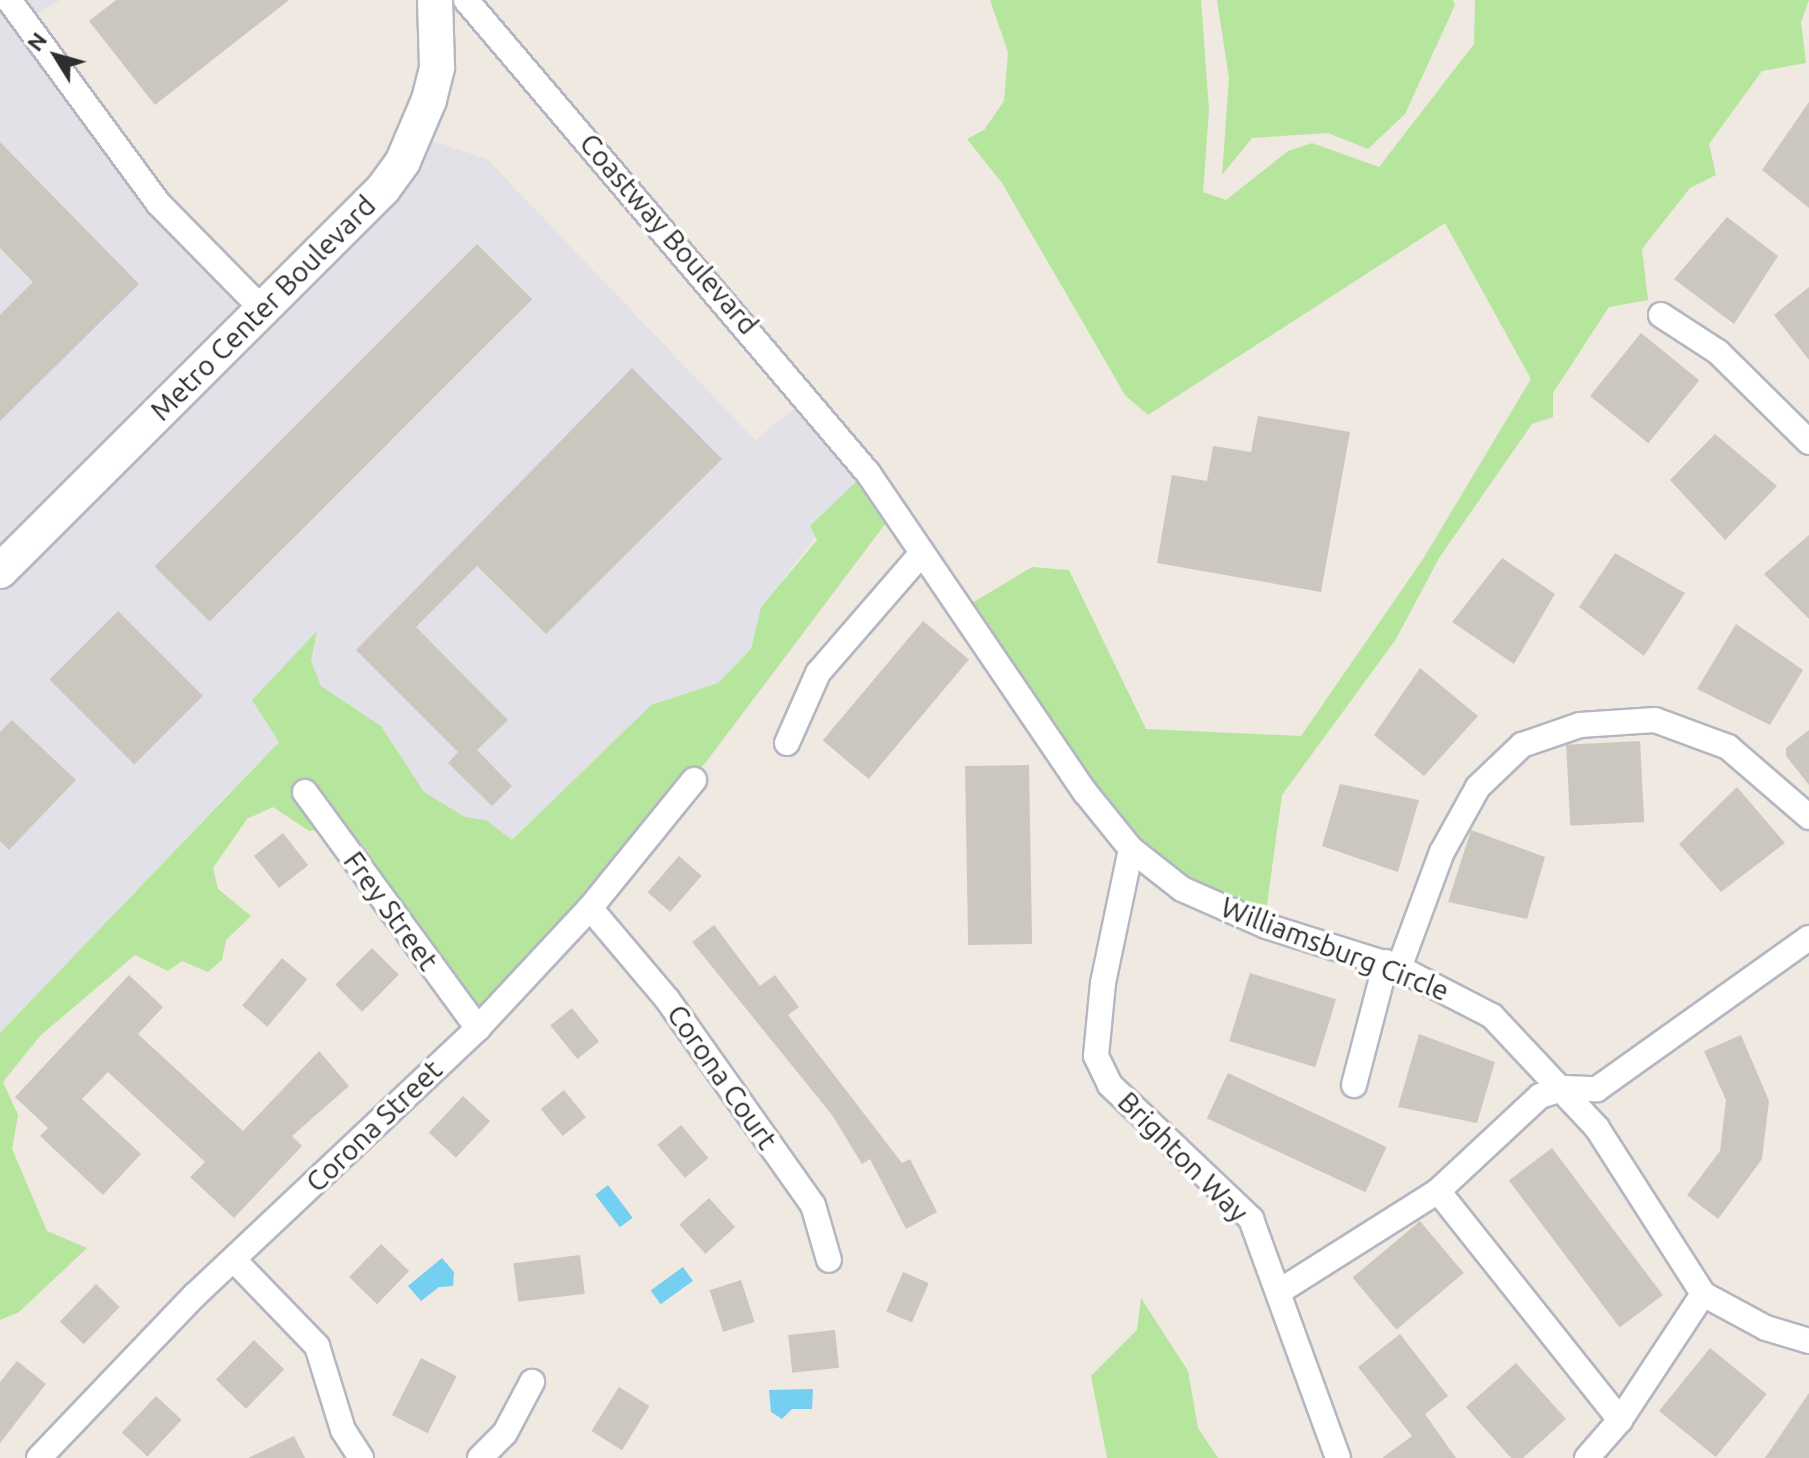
<!DOCTYPE html>
<html>
<head>
<meta charset="utf-8">
<style>
  body { margin:0 }
  #map { position:relative; width:1809px; height:1458px; overflow:hidden; background:#efe9e1; font-family:Ubuntu,sans-serif }
  div>[style] { position:absolute }
  [style*='--x'] { left:calc(var(--x)*1px); top:calc(var(--y)*1px); width:calc(var(--w)*1px); rotate:calc(var(--a)*1deg) }
  .industrial>* { inset:0; background:#e3e1e8 }
  .green>* { inset:0; background:#b6e59e }
  .water>* { inset:0; background:#75cff0; transform-origin:0 0 }
  .building>* { inset:0; background:#cbc7bf; transform-origin:0 0 }
  .roads { filter:drop-shadow(2px 0 #b4b7c1) drop-shadow(-2px 0 #b4b7c1) drop-shadow(0 2px #b4b7c1) drop-shadow(0 -2px #b4b7c1) }
  .street>* { height:24px; margin:-12px; padding:0 12px; transform-origin:12px; border-radius:12px; background:#fff }
  .secondary>* { height:34px; margin:-17px; padding:0 17px; transform-origin:17px; border-radius:17px; background:#fff }
  span { translate:-50% -50%; white-space:nowrap; text-align:center; line-height:1.15; -webkit-text-stroke:7px #fff; paint-order:stroke }
  .street-label { font-size:28px; color:#2e2e2e }
  .north { position:absolute; left:16px; top:16px; width:80px; height:80px; -webkit-text-stroke:6px #fff; paint-order:stroke; rotate:307deg; font-size:22px; font-weight:700; line-height:32px; text-align:center; color:#2e2e2e }
  .north::after { content:''; display:block; margin:auto; width:28px; height:36px; background:#2e2e2e; clip-path:polygon(50% 0,100% 100%,50% 72%,0 100%) }
</style>
</head>
<body>
<div id="map">
  <div class="industrial">
    <i style="clip-path:polygon(0 0,60px 0,22px 24px,126px 164px,266px 309px,415px 135px,487px 159px,755px 440px,806px 399px,866px 472px,761px 607px,751px 649px,718px 683px,651px 705px,512px 840px,486px 820px,465px 817px,424px 792px,381px 726px,321px 686px,311px 661px,319px 638px,279px 741px,0 1033px)"></i>
  </div>
  <div class="green">
    <i style="clip-path:polygon(990px 0,1201px 0,1209px 110px,1203px 192px,1226px 200px,1288px 151px,1312px 143px,1379px 167px,1474px 44px,1475px 0,1809px 0,1801px 22px,1806px 63px,1762px 71px,1709px 144px,1716px 175px,1690px 188px,1642px 249px,1648px 300px,1609px 307px,1553px 393px,1553px 417px,1532px 424px,1439px 558px,1396px 639px,1282px 795px,1265px 919px,1145px 859px,967px 606px,1032px 567px,1069px 570px,1146px 729px,1301px 736px,1423px 559px,1531px 379px,1445px 223px,1148px 415px,1125px 395px,1002px 183px,967px 139px,984px 130px,1004px 101px,1008px 52px)"></i>
    <i style="clip-path:polygon(1217px 0,1453px 0,1455px 5px,1405px 114px,1368px 149px,1328px 133px,1252px 138px,1222px 175px,1229px 78px)"></i>
    <i style="clip-path:polygon(866px 472px,895px 511px,706px 762px,478px 1023px,327px 829px,309px 831px,273px 807px,247px 819px,213px 868px,218px 889px,251px 916px,226px 940px,222px 960px,208px 972px,182px 961px,168px 971px,135px 955px,40px 1036px,3px 1082px,18px 1115px,12px 1149px,47px 1231px,87px 1248px,19px 1312px,0 1320px,0 1033px,279px 742px,252px 700px,317px 631px,311px 661px,321px 686px,381px 726px,424px 792px,465px 817px,486px 820px,512px 840px,651px 705px,718px 683px,751px 649px,761px 607px,817px 540px,810px 526px)"></i>
    <i style="clip-path:polygon(1141px 1298px,1188px 1371px,1198px 1428px,1218px 1458px,1107px 1458px,1091px 1376px,1137px 1330px)"></i>
  </div>
  <div class="water">
    <i style="left:608px;top:1185px;width:41px;height:16px;rotate:53deg"></i>
    <i style="clip-path:polygon(442px 1258px,454px 1272px,453px 1286px,439px 1287px,421px 1301px,408px 1286px)"></i>
    <i style="left:683px;top:1267px;width:17px;height:40px;rotate:54deg"></i>
    <i style="clip-path:polygon(813px 1389px,812px 1409px,792px 1409px,782px 1419px,771px 1412px,769px 1390px)"></i>
  </div>
  <div class="building">
    <i style="clip-path:polygon(116px 0,289px 0,155px 105px,89px 21px)"></i>
    <i style="clip-path:polygon(1809px 102px,1809px 208px,1762px 170px)"></i>
    <i style="clip-path:polygon(0 142px,139px 284px,0 421px,0 315px,33px 282px,0 248px)"></i>
    <i style="clip-path:polygon(1727px 217px,1778px 256px,1734px 324px,1674px 279px)"></i>
    <i style="left:477px;top:244px;width:78px;height:456px;rotate:45deg"></i>
    <i style="clip-path:polygon(1809px 287px,1809px 360px,1774px 315px)"></i>
    <i style="left:1641px;top:333px;width:75px;height:81px;rotate:39deg"></i>
    <i style="clip-path:polygon(632px 368px,722px 459px,546px 634px,477px 566px,416px 627px,508px 720px,477px 750px,512px 786px,492px 806px,448px 763px,458px 752px,356px 650px)"></i>
    <i style="clip-path:polygon(1258px 416px,1350px 432px,1321px 592px,1157px 563px,1172px 475px,1207px 481px,1213px 446px,1251px 452px)"></i>
    <i style="clip-path:polygon(1715px 434px,1777px 486px,1725px 540px,1670px 480px)"></i>
    <i style="clip-path:polygon(1809px 535px,1809px 619px,1764px 574px)"></i>
    <i style="clip-path:polygon(1615px 553px,1685px 593px,1644px 656px,1579px 607px)"></i>
    <i style="clip-path:polygon(1502px 558px,1555px 594px,1514px 664px,1452px 622px)"></i>
    <i style="left:118px;top:611px;width:120px;height:97px;rotate:45deg"></i>
    <i style="left:923px;top:621px;width:60px;height:156px;rotate:40deg"></i>
    <i style="clip-path:polygon(1736px 624px,1803px 670px,1770px 725px,1697px 689px)"></i>
    <i style="clip-path:polygon(1420px 668px,1478px 716px,1424px 776px,1374px 735px)"></i>
    <i style="clip-path:polygon(12px 720px,76px 780px,9px 850px,0 841px,0 732px)"></i>
    <i style="clip-path:polygon(1809px 730px,1809px 785px,1786px 756px,1786px 748px)"></i>
    <i style="left:1640px;top:741px;width:81px;height:74px;rotate:87deg"></i>
    <i style="left:1029px;top:765px;width:179px;height:64px;rotate:89deg"></i>
    <i style="clip-path:polygon(1340px 784px,1419px 800px,1398px 872px,1322px 846px)"></i>
    <i style="clip-path:polygon(1737px 787px,1785px 843px,1721px 892px,1679px 844px)"></i>
    <i style="clip-path:polygon(1471px 830px,1545px 857px,1527px 919px,1448px 902px)"></i>
    <i style="left:283px;top:833px;width:41px;height:37px;rotate:52deg"></i>
    <i style="left:679px;top:856px;width:30px;height:48px;rotate:41deg"></i>
    <i style="clip-path:polygon(714px 925px,760px 986px,775px 975px,799px 1007px,788px 1015px,902px 1163px,910px 1159px,937px 1212px,906px 1229px,870px 1159px,862px 1164px,832px 1115px,692px 942px)"></i>
    <i style="left:372px;top:948px;width:38px;height:52px;rotate:45deg"></i>
    <i style="left:282px;top:958px;width:33px;height:62px;rotate:40deg"></i>
    <i style="left:1250px;top:973px;width:90px;height:71px;rotate:17deg"></i>
    <i style="clip-path:polygon(129px 975px,163px 1007px,138px 1034px,243px 1131px,319px 1051px,349px 1086px,292px 1136px,302px 1146px,234px 1218px,190px 1177px,205px 1162px,108px 1072px,82px 1099px,141px 1154px,103px 1195px,40px 1136px,48px 1128px,15px 1097px)"></i>
    <i style="left:572px;top:1008px;width:43px;height:28px;rotate:51deg"></i>
    <i style="clip-path:polygon(1419px 1034px,1495px 1062px,1477px 1123px,1398px 1107px)"></i>
    <i style="clip-path:polygon(1741px 1035px,1769px 1101px,1762px 1159px,1718px 1219px,1687px 1195px,1720px 1151px,1726px 1100px,1704px 1051px)"></i>
    <i style="left:1228px;top:1073px;width:175px;height:50px;rotate:25deg"></i>
    <i style="left:564px;top:1090px;width:35px;height:30px;rotate:51deg"></i>
    <i style="left:463px;top:1096px;width:37px;height:50px;rotate:43deg"></i>
    <i style="left:681px;top:1125px;width:43px;height:31px;rotate:50deg"></i>
    <i style="left:1552px;top:1148px;width:184px;height:54px;rotate:53deg"></i>
    <i style="left:709px;top:1198px;width:39px;height:40px;rotate:48deg"></i>
    <i style="left:1420px;top:1221px;width:68px;height:88px;rotate:50deg"></i>
    <i style="left:381px;top:1244px;width:39px;height:46px;rotate:44deg"></i>
    <i style="left:580px;top:1255px;width:39px;height:67px;rotate:83deg"></i>
    <i style="left:903px;top:1272px;width:28px;height:43px;rotate:23deg"></i>
    <i style="left:741px;top:1280px;width:44px;height:33px;rotate:72deg"></i>
    <i style="left:96px;top:1284px;width:33px;height:52px;rotate:44deg"></i>
    <i style="left:835px;top:1330px;width:38px;height:47px;rotate:84deg"></i>
    <i style="clip-path:polygon(1400px 1334px,1448px 1396px,1425px 1414px,1456px 1458px,1382px 1458px,1412px 1436px,1358px 1367px)"></i>
    <i style="left:254px;top:1340px;width:42px;height:55px;rotate:44deg"></i>
    <i style="left:1710px;top:1348px;width:73px;height:81px;rotate:39deg"></i>
    <i style="left:421px;top:1358px;width:40px;height:64px;rotate:27deg"></i>
    <i style="clip-path:polygon(17px 1361px,46px 1384px,0 1443px,0 1382px)"></i>
    <i style="clip-path:polygon(1516px 1363px,1566px 1419px,1523px 1458px,1511px 1458px,1466px 1407px)"></i>
    <i style="left:619px;top:1387px;width:36px;height:52px;rotate:32deg"></i>
    <i style="clip-path:polygon(1809px 1393px,1809px 1458px,1765px 1458px,1788px 1424px)"></i>
    <i style="left:156px;top:1396px;width:35px;height:50px;rotate:43deg"></i>
    <i style="clip-path:polygon(294px 1436px,305px 1458px,248px 1458px)"></i>
  </div>
  <div class="roads">
    <div class="street">
      <i style="--x:9;--y:0;--w:252;--a:53.7"></i>
      <i style="--x:158;--y:203;--w:150;--a:45.5"></i>
      <i style="--x:466;--y:0;--w:621;--a:49.64"></i>
      <i style="--x:868;--y:473;--w:386;--a:55.8"></i>
      <i style="--x:1085;--y:792;--w:73;--a:51.1"></i>
      <i style="--x:1131;--y:849;--w:65;--a:38.1"></i>
      <i style="--x:1182;--y:889;--w:92;--a:23.8"></i>
      <i style="--x:1266;--y:926;--w:139;--a:17.5"></i>
      <i style="--x:1399;--y:968;--w:105;--a:27.3"></i>
      <i style="--x:1492;--y:1016;--w:154;--a:46.8"></i>
      <i style="--x:1597;--y:1128;--w:197;--a:57.4"></i>
      <i style="--x:1703;--y:1294;--w:72;--a:28.4"></i>
      <i style="--x:1766;--y:1328;--w:45;--a:16.8"></i>
      <i style="--x:1661;--y:315;--w:68;--a:33"></i>
      <i style="--x:1718;--y:352;--w:128;--a:44.7"></i>
      <i style="--x:787;--y:743;--w:77;--a:-66.1"></i>
      <i style="--x:818;--y:673;--w:159;--a:-49.1"></i>
      <i style="--x:305;--y:792;--w:293;--a:53.8"></i>
      <i style="--x:1131;--y:849;--w:137;--a:101.8"></i>
      <i style="--x:1103;--y:983;--w:73;--a:95.5"></i>
      <i style="--x:1096;--y:1056;--w:32;--a:64"></i>
      <i style="--x:1110;--y:1085;--w:195;--a:43.5"></i>
      <i style="--x:1251;--y:1219;--w:254;--a:70"></i>
      <i style="--x:590;--y:908;--w:119;--a:49.8"></i>
      <i style="--x:667;--y:999;--w:252;--a:54.7"></i>
      <i style="--x:813;--y:1205;--w:57;--a:73.8"></i>
      <i style="--x:1399;--y:968;--w:124;--a:-69.7"></i>
      <i style="--x:1442;--y:852;--w:74;--a:-61"></i>
      <i style="--x:1478;--y:787;--w:61;--a:-43.7"></i>
      <i style="--x:1522;--y:745;--w:61;--a:-19"></i>
      <i style="--x:1580;--y:725;--w:75;--a:-3.8"></i>
      <i style="--x:1655;--y:720;--w:78;--a:20.3"></i>
      <i style="--x:1728;--y:747;--w:107;--a:40.8"></i>
      <i style="--x:1354;--y:1085;--w:127;--a:-75.4"></i>
      <i style="--x:1438;--y:1191;--w:293;--a:51.5"></i>
      <i style="--x:234;--y:1260;--w:120;--a:46"></i>
      <i style="--x:317;--y:1346;--w:88;--a:72.8"></i>
      <i style="--x:343;--y:1430;--w:33;--a:57"></i>
      <i style="--x:1280;--y:1291;--w:187;--a:-32.3"></i>
      <i style="--x:1438;--y:1191;--w:139;--a:-43"></i>
      <i style="--x:1540;--y:1096;--w:25;--a:-18"></i>
      <i style="--x:1564;--y:1088;--w:33;--a:2"></i>
      <i style="--x:1597;--y:1089;--w:260;--a:-35.5"></i>
      <i style="--x:39;--y:1458;--w:226;--a:-46.3"></i>
      <i style="--x:195;--y:1295;--w:389;--a:-43.3"></i>
      <i style="--x:478;--y:1028;--w:164;--a:-47"></i>
      <i style="--x:590;--y:908;--w:165;--a:-50.9"></i>
      <i style="--x:480;--y:1458;--w:35;--a:-45"></i>
      <i style="--x:505;--y:1433;--w:58;--a:-62.1"></i>
      <i style="--x:1587;--y:1458;--w:50;--a:-49"></i>
      <i style="--x:1620;--y:1420;--w:151;--a:-56.6"></i>
    </div>
    <div class="secondary">
      <i style="--x:0;--y:571;--w:541;--a:-44.93"></i>
      <i style="--x:383;--y:189;--w:34;--a:-54"></i>
      <i style="--x:403;--y:161;--w:66;--a:-66.9"></i>
      <i style="--x:429;--y:100;--w:34;--a:-76"></i>
      <i style="--x:437;--y:67;--w:67;--a:-91.7"></i>
    </div>
  </div>
  <div class="street-label">
    <span style="left:669px;top:234px;rotate:49deg">Coastway Boulevard</span>
    <span style="left:263px;top:308px;rotate:-45deg">Metro Center Boulevard</span>
    <span style="left:391px;top:911px;rotate:54deg">Frey Street</span>
    <span style="left:1335px;top:949px;rotate:21deg">Williamsburg Circle</span>
    <span style="left:722px;top:1077px;rotate:55deg">Corona Court</span>
    <span style="left:374px;top:1126px;rotate:-44deg">Corona Street</span>
    <span style="left:1183px;top:1157px;rotate:45deg">Brighton Way</span>
  </div>
  <div class="north">N</div>
</div>
</body>
</html>
